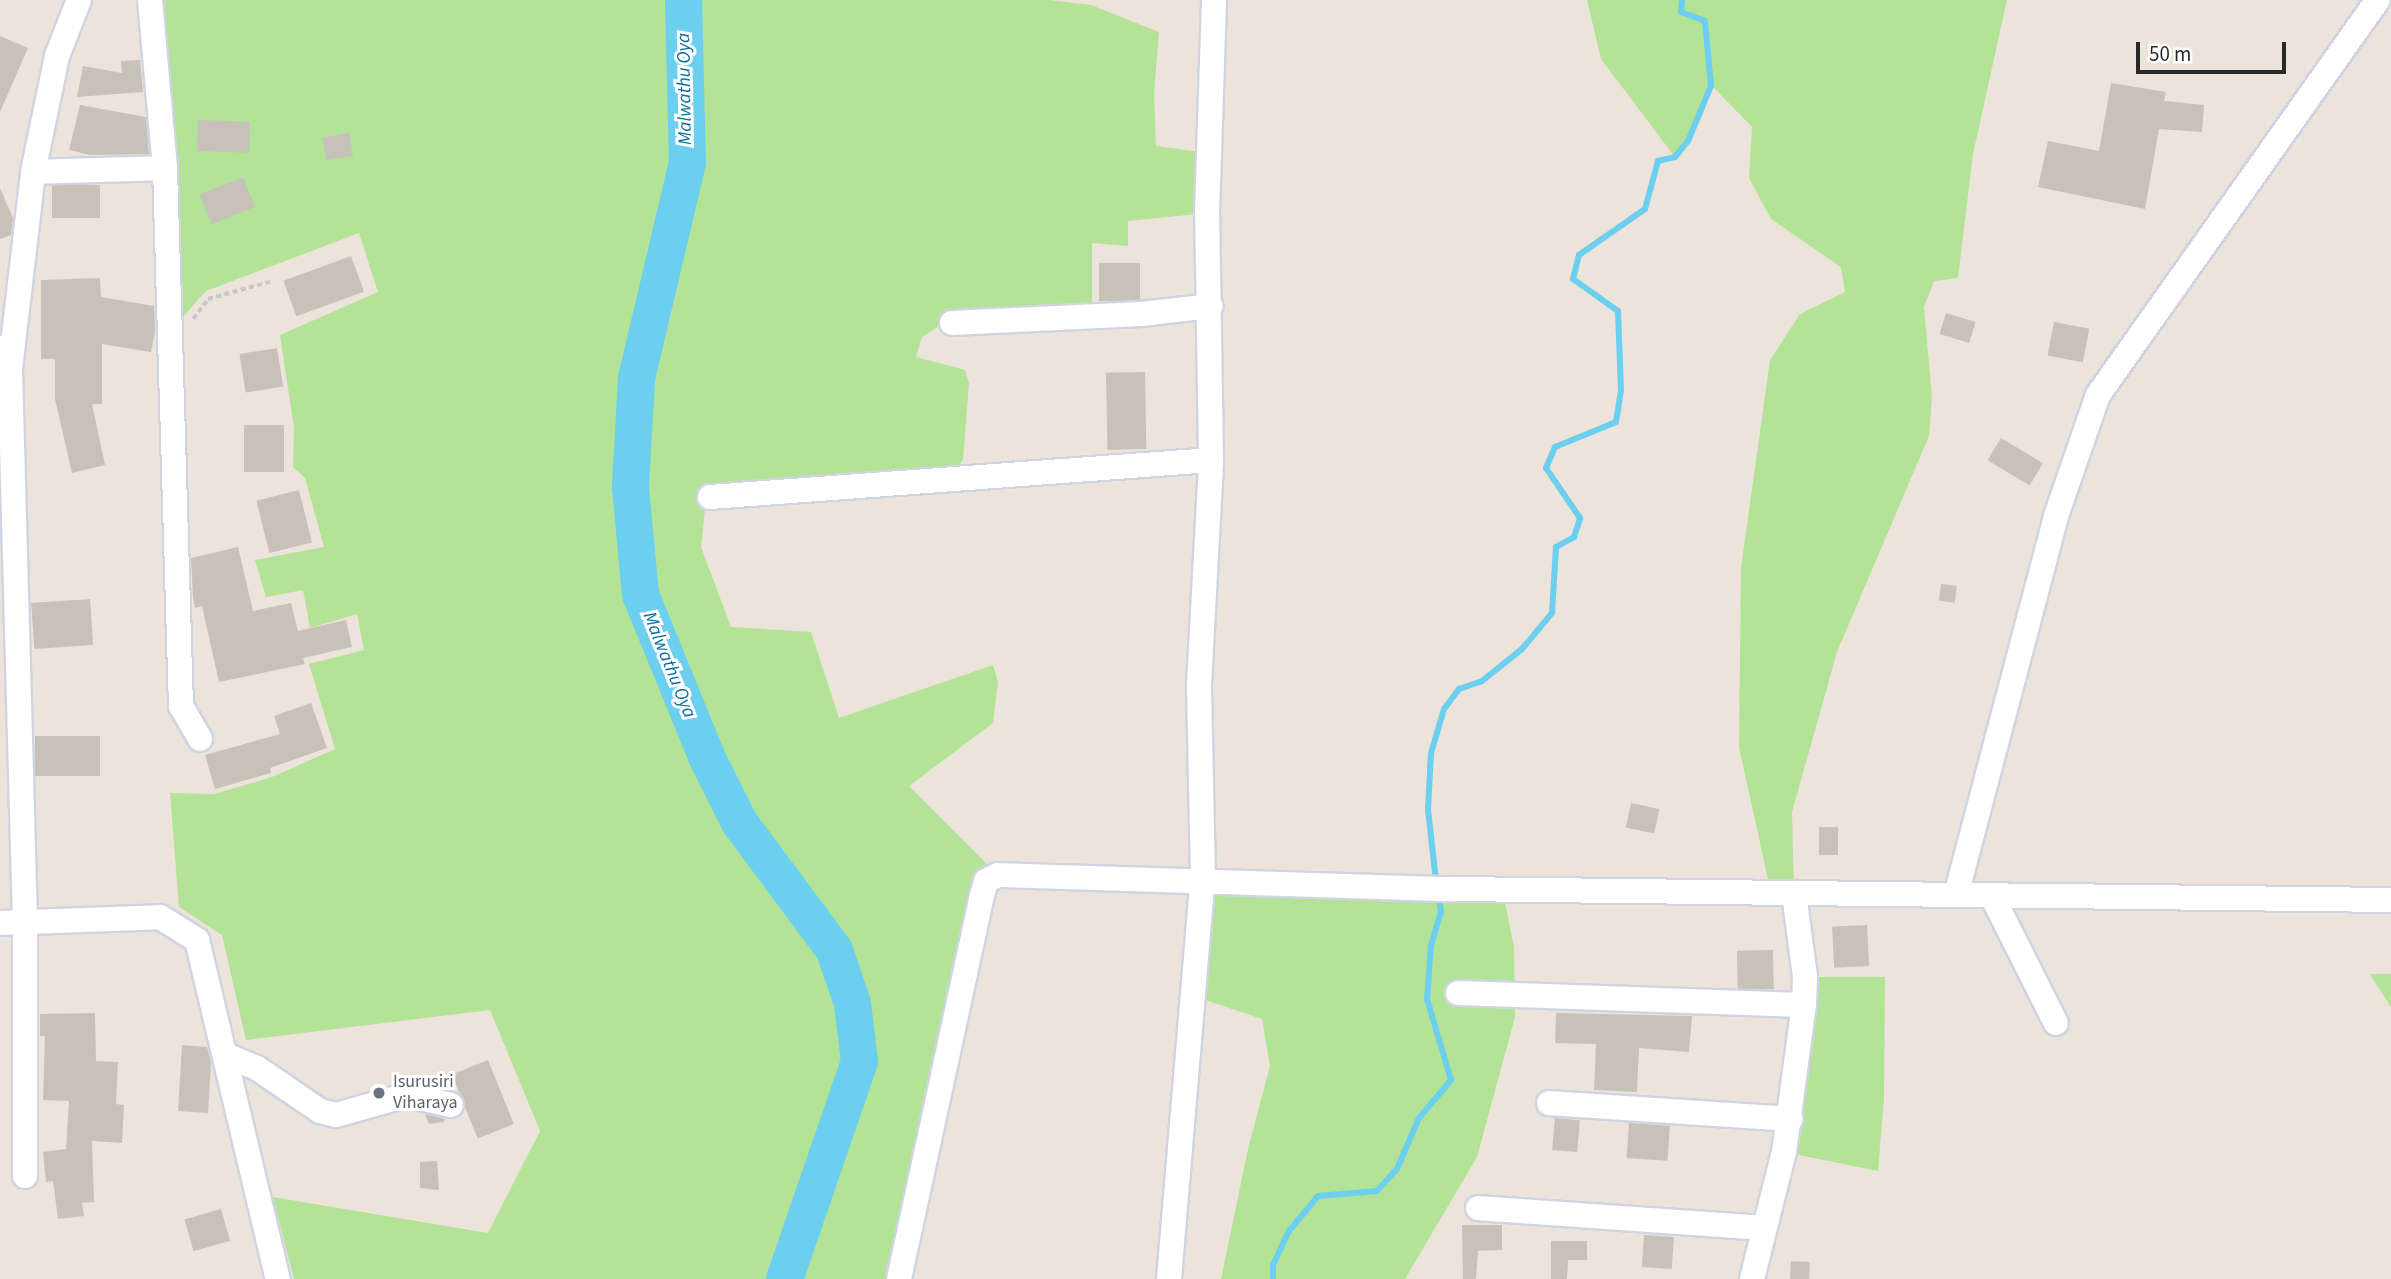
<!DOCTYPE html>
<html>
<head>
<meta charset="utf-8">
<style>
  body { margin:0 }
  #map { position:relative; width:2391px; height:1279px; overflow:hidden; background:#ece4db; font-family:"Source Sans 3",sans-serif }
  div>[style] { position:absolute }
  [style*='--x'] { left:calc(var(--x)*1px); top:calc(var(--y)*1px); width:calc(var(--w)*1px); rotate:calc(var(--a)*1deg) }
  .green>* { inset:0; background:#b2e396 }
  .stream>* { height:6px; margin:-3px; padding:0 3px; transform-origin:3px; border-radius:3px; background:#6ccfef }
  .river>* { height:37px; margin:-18.5px; padding:0 18.5px; transform-origin:18.5px; border-radius:18.5px; background:#6ccfef }
  .building>* { inset:0; background:#c7c1ba; transform-origin:0 0 }
  .path>* { height:3.5px; margin-top:-1.75px; transform-origin:0; background:repeating-linear-gradient(90deg,#c7c7c7 0 5px,transparent 0 8.5px) }
  .roads { filter:drop-shadow(2px 0 #d0d4e2) drop-shadow(-2px 0 #d0d4e2) drop-shadow(0 2px #d0d4e2) drop-shadow(0 -2px #d0d4e2) }
  .street>* { height:24px; margin:-12px; padding:0 12px; transform-origin:12px; border-radius:12px; background:#fff }
  .dots>* { width:19px; height:19px; translate:-50% -50%; box-sizing:border-box; border:4px solid #fff; border-radius:50% }
  span { translate:-50% -50%; white-space:nowrap; text-align:center; line-height:1.15; -webkit-text-stroke:6px #fff; paint-order:stroke }
  .worship-label { font-size:18px; color:#5b616d }
  .left { translate:0 -50%; text-align:left }
  .water-label { font-size:19px; color:#0c6c9a; font-style:italic }
  .scale { position:absolute; left:2136px; top:42px; width:150px; height:32px; box-sizing:border-box; border:4px solid #292929; border-top:0; padding-left:9px; font-size:21px; line-height:24px; white-space:nowrap; color:#292929; -webkit-text-stroke:5px #fff; paint-order:stroke }
</style>
</head>
<body>
<div id="map">
  <div class="green">
    <i style="clip-path:polygon(160px 0,1049px 0,1091px 5px,1159px 32px,1154px 94px,1156px 146px,1208px 153px,1207px 213px,1128px 221px,1128px 246px,1092px 243px,1092px 312px,949px 320px,922px 337px,916px 357px,965px 370px,969px 383px,963px 460px,953px 473px,747px 498px,705px 510px,701px 547px,731px 627px,811px 632px,839px 718px,993px 665px,998px 682px,993px 723px,909px 786px,998px 875px,898px 1279px,294px 1279px,273px 1197px,488px 1233px,540px 1131px,490px 1010px,246px 1040px,222px 935px,179px 907px,170px 793px,214px 794px,272px 777px,335px 749px,309px 664px,364px 650px,357px 614px,310px 628px,303px 590px,266px 597px,255px 560px,324px 547px,305px 478px,293px 467px,294px 428px,280px 335px,378px 292px,359px 233px,206px 291px,173px 328px)"></i>
    <i style="clip-path:polygon(1587px 0,2007px 0,1973px 154px,1958px 278px,1934px 281px,1924px 307px,1932px 398px,1929px 436px,1837px 652px,1792px 812px,1794px 893px,1771px 893px,1739px 747px,1741px 568px,1770px 360px,1800px 314px,1845px 292px,1841px 267px,1771px 219px,1749px 178px,1752px 127px,1712px 86px,1702px 116px,1675px 157px,1601px 59px)"></i>
    <i style="clip-path:polygon(1203px 878px,1502px 888px,1514px 947px,1515px 1017px,1477px 1157px,1405px 1279px,1221px 1279px,1248px 1149px,1270px 1066px,1262px 1019px,1193px 996px)"></i>
    <i style="clip-path:polygon(2370px 974px,2391px 974px,2391px 1007px,2390px 1006px)"></i>
    <i style="clip-path:polygon(1805px 977px,1885px 977px,1884px 1098px,1878px 1171px,1784px 1152px)"></i>
  </div>
  <div class="stream">
    <i style="--x:1436;--y:881;--w:71;--a:-96.4"></i>
    <i style="--x:1428;--y:810;--w:57;--a:-87"></i>
    <i style="--x:1431;--y:753;--w:46;--a:-73.5"></i>
    <i style="--x:1444;--y:709;--w:25;--a:-53"></i>
    <i style="--x:1459;--y:689;--w:24;--a:-19"></i>
    <i style="--x:1482;--y:681;--w:51;--a:-38.7"></i>
    <i style="--x:1522;--y:649;--w:47;--a:-50.2"></i>
    <i style="--x:1552;--y:613;--w:66;--a:-86.5"></i>
    <i style="--x:1556;--y:547;--w:21;--a:-29"></i>
    <i style="--x:1574;--y:537;--w:20;--a:-72"></i>
    <i style="--x:1580;--y:518;--w:60;--a:-124.2"></i>
    <i style="--x:1546;--y:468;--w:23;--a:-67"></i>
    <i style="--x:1555;--y:447;--w:66;--a:-22.3"></i>
    <i style="--x:1616;--y:422;--w:32;--a:-81"></i>
    <i style="--x:1621;--y:390;--w:79;--a:-92.2"></i>
    <i style="--x:1618;--y:311;--w:55;--a:-144.6"></i>
    <i style="--x:1573;--y:279;--w:25;--a:-76"></i>
    <i style="--x:1579;--y:255;--w:80;--a:-34.9"></i>
    <i style="--x:1645;--y:209;--w:50;--a:-74.8"></i>
    <i style="--x:1658;--y:161;--w:17;--a:-13"></i>
    <i style="--x:1675;--y:157;--w:21;--a:-51"></i>
    <i style="--x:1688;--y:141;--w:60;--a:-67.3"></i>
    <i style="--x:1711;--y:86;--w:65;--a:-95.3"></i>
    <i style="--x:1705;--y:21;--w:26;--a:-159"></i>
    <i style="--x:1681;--y:12;--w:12;--a:-85"></i>
    <i style="--x:1273;--y:1279;--w:14;--a:-90"></i>
    <i style="--x:1273;--y:1265;--w:38;--a:-65"></i>
    <i style="--x:1289;--y:1231;--w:45;--a:-50.4"></i>
    <i style="--x:1318;--y:1196;--w:59;--a:-4.8"></i>
    <i style="--x:1377;--y:1191;--w:30;--a:-48"></i>
    <i style="--x:1397;--y:1169;--w:56;--a:-66.7"></i>
    <i style="--x:1419;--y:1118;--w:50;--a:-49.9"></i>
    <i style="--x:1451;--y:1080;--w:84;--a:-106.5"></i>
    <i style="--x:1427;--y:999;--w:53;--a:-85.7"></i>
    <i style="--x:1431;--y:946;--w:35;--a:-74"></i>
    <i style="--x:1441;--y:912;--w:17;--a:-97"></i>
  </div>
  <div class="river">
    <i style="--x:683;--y:0;--w:162;--a:88.6"></i>
    <i style="--x:687;--y:162;--w:222;--a:103.3"></i>
    <i style="--x:636;--y:378;--w:109;--a:93.2"></i>
    <i style="--x:630;--y:487;--w:107;--a:84.7"></i>
    <i style="--x:640;--y:594;--w:175;--a:67.8"></i>
    <i style="--x:706;--y:756;--w:74;--a:63.4"></i>
    <i style="--x:739;--y:822;--w:159;--a:53.4"></i>
    <i style="--x:834;--y:950;--w:56;--a:71.2"></i>
    <i style="--x:852;--y:1003;--w:58;--a:83.1"></i>
    <i style="--x:859;--y:1061;--w:231;--a:109"></i>
  </div>
  <div class="building">
    <i style="clip-path:polygon(0 36px,28px 48px,0 112px)"></i>
    <i style="clip-path:polygon(140px 60px,143px 92px,77px 97px,83px 66px,122px 73px,121px 61px)"></i>
    <i style="clip-path:polygon(2111px 83px,2166px 92px,2164px 101px,2204px 105px,2202px 132px,2159px 129px,2145px 209px,2038px 187px,2048px 141px,2099px 151px)"></i>
    <i style="clip-path:polygon(80px 105px,146px 117px,149px 154px,90px 155px,69px 150px)"></i>
    <i style="left:198px;top:120px;width:52px;height:31px;rotate:2deg"></i>
    <i style="left:349px;top:133px;width:23px;height:27px;rotate:80deg"></i>
    <i style="left:243px;top:177px;width:32px;height:47px;rotate:68deg"></i>
    <i style="left:100px;top:185px;width:33px;height:48px;rotate:90deg"></i>
    <i style="clip-path:polygon(0 188px,13px 218px,11px 235px,0 239px)"></i>
    <i style="left:351px;top:256px;width:38px;height:72px;rotate:70deg"></i>
    <i style="left:1099px;top:263px;width:41px;height:38px"></i>
    <i style="clip-path:polygon(100px 278px,101px 297px,154px 306px,155px 332px,151px 352px,102px 344px,102px 404px,92px 404px,105px 465px,72px 473px,55px 399px,55px 359px,41px 359px,41px 280px)"></i>
    <i style="left:1946px;top:313px;width:31px;height:22px;rotate:17deg"></i>
    <i style="left:2054px;top:322px;width:36px;height:34px;rotate:11deg"></i>
    <i style="left:277px;top:348px;width:39px;height:38px;rotate:81deg"></i>
    <i style="left:1145px;top:372px;width:77px;height:39px;rotate:89deg"></i>
    <i style="left:244px;top:425px;width:40px;height:47px"></i>
    <i style="left:2001px;top:438px;width:49px;height:26px;rotate:31deg"></i>
    <i style="left:299px;top:490px;width:54px;height:44px;rotate:76deg"></i>
    <i style="clip-path:polygon(238px 547px,253px 611px,291px 603px,298px 631px,346px 620px,352px 647px,303px 658px,305px 664px,219px 682px,202px 606px,195px 608px,193px 598px,191px 558px)"></i>
    <i style="left:1941px;top:584px;width:16px;height:17px;rotate:7deg"></i>
    <i style="left:90px;top:599px;width:46px;height:59px;rotate:86deg"></i>
    <i style="clip-path:polygon(311px 703px,327px 748px,270px 768px,271px 773px,215px 789px,205px 755px,280px 734px,274px 716px)"></i>
    <i style="left:100px;top:736px;width:40px;height:65px;rotate:90deg"></i>
    <i style="left:1631px;top:803px;width:29px;height:25px;rotate:12deg"></i>
    <i style="left:1819px;top:827px;width:19px;height:28px"></i>
    <i style="left:1867px;top:925px;width:41px;height:35px;rotate:87deg"></i>
    <i style="left:1773px;top:950px;width:39px;height:36px;rotate:89deg"></i>
    <i style="clip-path:polygon(95px 1013px,96px 1061px,118px 1062px,116px 1104px,124px 1105px,122px 1143px,92px 1141px,94px 1202px,82px 1203px,84px 1216px,58px 1219px,53px 1181px,46px 1182px,43px 1152px,66px 1149px,69px 1101px,43px 1100px,45px 1036px,40px 1036px,40px 1014px)"></i>
    <i style="clip-path:polygon(1556px 1013px,1692px 1016px,1689px 1052px,1639px 1048px,1637px 1092px,1594px 1090px,1596px 1044px,1555px 1043px)"></i>
    <i style="clip-path:polygon(182px 1045px,207px 1047px,211px 1062px,208px 1113px,178px 1111px)"></i>
    <i style="left:488px;top:1060px;width:69px;height:39px;rotate:68deg"></i>
    <i style="clip-path:polygon(425px 1114px,445px 1119px,444px 1122px,429px 1124px)"></i>
    <i style="left:1555px;top:1118px;width:25px;height:32px;rotate:5deg"></i>
    <i style="left:1629px;top:1123px;width:41px;height:35px;rotate:4deg"></i>
    <i style="clip-path:polygon(437px 1161px,439px 1190px,420px 1188px,420px 1162px)"></i>
    <i style="left:221px;top:1209px;width:33px;height:38px;rotate:74deg"></i>
    <i style="clip-path:polygon(1462px 1225px,1502px 1225px,1502px 1250px,1478px 1251px,1476px 1279px,1463px 1279px)"></i>
    <i style="left:1644px;top:1235px;width:30px;height:32px;rotate:4deg"></i>
    <i style="clip-path:polygon(1551px 1241px,1587px 1241px,1587px 1260px,1568px 1260px,1567px 1279px,1551px 1279px)"></i>
    <i style="left:1791px;top:1261px;width:19px;height:18px;rotate:3deg"></i>
  </div>
  <div class="path">
    <i style="--x:193;--y:319;--w:25;--a:-53"></i>
    <i style="--x:208;--y:299;--w:67;--a:-15.5"></i>
  </div>
  <div class="roads">
    <div class="street">
      <i style="--x:150;--y:0;--w:169;--a:84.9"></i>
      <i style="--x:165;--y:168;--w:538;--a:88.3"></i>
      <i style="--x:181;--y:706;--w:38;--a:60"></i>
      <i style="--x:33;--y:172;--w:132;--a:-1.7"></i>
      <i style="--x:952;--y:323;--w:189;--a:-2.7"></i>
      <i style="--x:1141;--y:314;--w:70;--a:-6.5"></i>
      <i style="--x:0;--y:348;--w:25;--a:67"></i>
      <i style="--x:10;--y:371;--w:551;--a:88.44"></i>
      <i style="--x:25;--y:922;--w:254;--a:90"></i>
      <i style="--x:10;--y:369;--w:198;--a:-83.3"></i>
      <i style="--x:33;--y:172;--w:118;--a:-78.3"></i>
      <i style="--x:57;--y:56;--w:60;--a:-68.6"></i>
      <i style="--x:710;--y:497;--w:502;--a:-4.22"></i>
      <i style="--x:1956;--y:895;--w:392;--a:-75.2"></i>
      <i style="--x:2056;--y:516;--w:128;--a:-70.9"></i>
      <i style="--x:2098;--y:395;--w:484;--a:-54.7"></i>
      <i style="--x:1992;--y:896;--w:142;--a:63.3"></i>
      <i style="--x:0;--y:923;--w:160;--a:-2.1"></i>
      <i style="--x:160;--y:917;--w:44;--a:31.9"></i>
      <i style="--x:197;--y:940;--w:349;--a:76.6"></i>
      <i style="--x:1458;--y:993;--w:346;--a:2"></i>
      <i style="--x:226;--y:1055;--w:34;--a:23"></i>
      <i style="--x:257;--y:1068;--w:76;--a:34.3"></i>
      <i style="--x:320;--y:1111;--w:16;--a:14"></i>
      <i style="--x:336;--y:1115;--w:74;--a:-15.7"></i>
      <i style="--x:407;--y:1095;--w:45;--a:12.8"></i>
      <i style="--x:1549;--y:1103;--w:242;--a:3.8"></i>
      <i style="--x:1478;--y:1208;--w:286;--a:4"></i>
      <i style="--x:899;--y:1279;--w:389;--a:-77.8"></i>
      <i style="--x:981;--y:899;--w:19;--a:-74"></i>
      <i style="--x:986;--y:881;--w:13;--a:-27"></i>
      <i style="--x:998;--y:875;--w:454;--a:1.8"></i>
      <i style="--x:1452;--y:889;--w:939;--a:0.67"></i>
      <i style="--x:1169;--y:1279;--w:402;--a:-85.2"></i>
      <i style="--x:1203;--y:878;--w:193;--a:-91.2"></i>
      <i style="--x:1199;--y:685;--w:225;--a:-86.9"></i>
      <i style="--x:1211;--y:460;--w:247;--a:-90.9"></i>
      <i style="--x:1207;--y:213;--w:213;--a:-88.1"></i>
      <i style="--x:1752;--y:1279;--w:131;--a:-75.9"></i>
      <i style="--x:1784;--y:1152;--w:148;--a:-82.3"></i>
      <i style="--x:1804;--y:1005;--w:28;--a:-88"></i>
      <i style="--x:1805;--y:977;--w:85;--a:-97.5"></i>
    </div>
  </div>
  <div class="dots">
    <i style="left:379px;top:1093px;background:#6b7280"></i>
  </div>
  <div class="worship-label">
    <span class="left" style="left:393px;top:1093px">Isurusiri<br>Viharaya</span>
  </div>
  <div class="water-label">
    <span style="left:685px;top:89px;rotate:-91deg">Malwathu Oya</span>
    <span style="left:669px;top:665px;rotate:68deg">Malwathu Oya</span>
  </div>
  <div class="scale">50 m</div>
</div>
</body>
</html>
